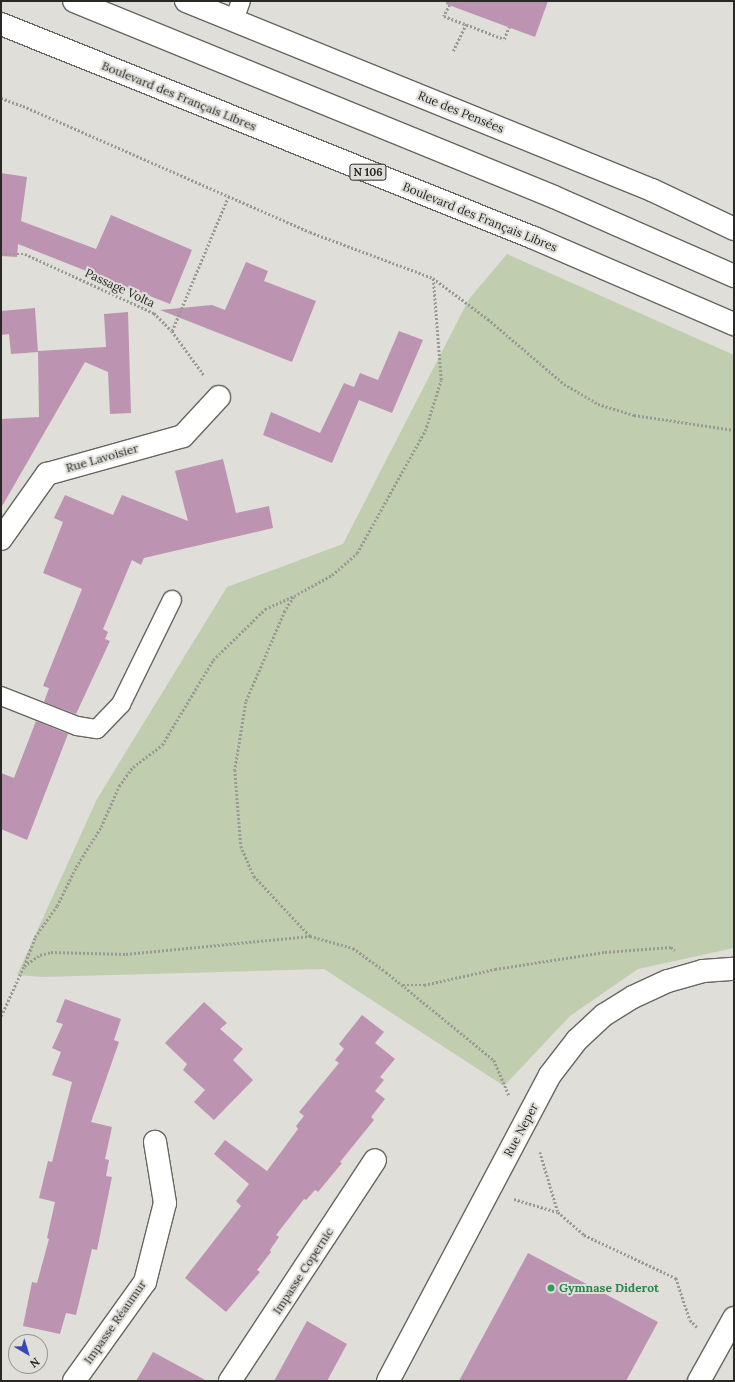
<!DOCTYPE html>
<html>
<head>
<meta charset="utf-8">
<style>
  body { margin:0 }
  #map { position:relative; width:735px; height:1382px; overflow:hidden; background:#e0ded8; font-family:Lora,serif }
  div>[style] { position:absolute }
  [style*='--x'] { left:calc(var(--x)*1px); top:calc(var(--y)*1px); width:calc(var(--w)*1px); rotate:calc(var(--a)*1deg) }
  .green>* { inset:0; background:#c0ceaf }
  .building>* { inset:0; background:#bd93b2 }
  .path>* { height:2.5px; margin-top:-1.25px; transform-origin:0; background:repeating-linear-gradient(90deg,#9a9994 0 2px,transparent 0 4px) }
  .roads { filter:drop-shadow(1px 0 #676660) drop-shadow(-1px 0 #676660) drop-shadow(0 1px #676660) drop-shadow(0 -1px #676660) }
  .lane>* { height:18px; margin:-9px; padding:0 9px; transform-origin:9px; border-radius:9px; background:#fff }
  .street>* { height:22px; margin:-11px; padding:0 11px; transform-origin:11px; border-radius:11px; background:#fff }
  .primary>* { height:22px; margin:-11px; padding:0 11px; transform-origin:11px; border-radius:11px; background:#fff }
  .dots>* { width:11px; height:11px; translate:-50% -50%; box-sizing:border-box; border:2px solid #e0ded8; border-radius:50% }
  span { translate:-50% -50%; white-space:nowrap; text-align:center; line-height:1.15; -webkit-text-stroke:4px #e0ded8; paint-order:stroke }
  .shield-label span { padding:1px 3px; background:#e0ded8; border:1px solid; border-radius:3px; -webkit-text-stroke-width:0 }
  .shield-label { font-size:11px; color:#282825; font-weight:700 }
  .street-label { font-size:12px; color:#282825 }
  .leisure-label { font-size:12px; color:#27864d; font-weight:700 }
  .left { translate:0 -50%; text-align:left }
  .frame { position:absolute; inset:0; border:2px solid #282825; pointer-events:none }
  .north { position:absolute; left:8px; top:1334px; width:40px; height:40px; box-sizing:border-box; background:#e0ded8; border:1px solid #969590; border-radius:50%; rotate:142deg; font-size:11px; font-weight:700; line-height:16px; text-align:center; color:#282825 }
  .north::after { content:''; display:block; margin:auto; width:14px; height:18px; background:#3748bb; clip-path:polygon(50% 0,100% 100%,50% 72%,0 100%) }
</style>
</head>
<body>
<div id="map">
  <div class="green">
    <i style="clip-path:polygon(507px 254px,734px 355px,734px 948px,638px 969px,570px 1016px,504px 1086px,324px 969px,43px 977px,17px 975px,97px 799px,227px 587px,343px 544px,469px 299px)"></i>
  </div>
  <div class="building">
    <i style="clip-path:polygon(446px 1px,548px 1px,535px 37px,446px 4px)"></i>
    <i style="clip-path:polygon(1px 173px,27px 177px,21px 221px,96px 249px,111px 215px,192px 250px,170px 304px,18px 244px,17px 257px,1px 256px)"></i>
    <i style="clip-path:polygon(246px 262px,268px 271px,264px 281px,316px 301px,292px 362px,160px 310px,212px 305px,225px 310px)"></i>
    <i style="clip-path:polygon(35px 308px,38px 352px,11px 354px,9px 334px,1px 335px,1px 311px)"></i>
    <i style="clip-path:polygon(128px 312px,131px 413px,110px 414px,108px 372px,85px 362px,1px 508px,1px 419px,39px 417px,38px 351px,106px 347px,104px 314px)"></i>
    <i style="clip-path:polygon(399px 331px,423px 340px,392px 413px,359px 400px,332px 463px,263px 435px,271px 412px,320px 433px,344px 383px,354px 387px,360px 373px,378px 380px)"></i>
    <i style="clip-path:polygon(223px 459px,236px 513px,269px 506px,273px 528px,144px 558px,141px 565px,132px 560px,103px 629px,108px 632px,105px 639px,110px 641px,76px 714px,44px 702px,49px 688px,43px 686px,82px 589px,43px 573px,63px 522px,54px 518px,65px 495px,113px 515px,122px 495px,188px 521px,175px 471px)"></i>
    <i style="clip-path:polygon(36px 721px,68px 734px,27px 840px,1px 829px,1px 773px,14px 778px)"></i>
    <i style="clip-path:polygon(65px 999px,121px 1019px,114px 1040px,119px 1042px,91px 1122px,112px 1127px,105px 1159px,109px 1160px,106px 1176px,112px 1177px,97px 1250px,92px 1249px,76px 1315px,66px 1313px,60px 1334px,23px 1326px,32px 1282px,37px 1283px,49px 1239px,47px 1238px,55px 1202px,39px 1198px,48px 1161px,52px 1162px,72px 1082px,52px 1075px,61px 1052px,52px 1048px,63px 1024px,56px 1022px)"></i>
    <i style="clip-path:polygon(204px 1002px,227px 1023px,220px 1029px,243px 1049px,233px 1060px,253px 1080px,214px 1120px,194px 1102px,205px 1090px,183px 1070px,187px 1064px,165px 1043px)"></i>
    <i style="clip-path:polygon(362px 1015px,384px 1032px,375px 1043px,395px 1059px,380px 1077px,384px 1080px,375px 1091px,385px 1099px,371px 1117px,374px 1120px,340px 1162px,342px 1163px,318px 1192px,315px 1190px,306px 1200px,304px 1199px,276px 1235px,279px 1237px,270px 1250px,271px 1252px,257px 1270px,260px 1272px,226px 1312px,185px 1278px,241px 1206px,236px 1201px,249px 1184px,214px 1154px,225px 1140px,267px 1171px,298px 1129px,296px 1126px,304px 1116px,299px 1112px,339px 1063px,335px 1060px,344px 1049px,339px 1044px)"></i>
    <i style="clip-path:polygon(528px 1253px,658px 1322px,626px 1381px,459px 1381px)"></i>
    <i style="clip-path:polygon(307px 1321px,347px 1344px,327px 1381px,274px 1381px)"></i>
    <i style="clip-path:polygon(153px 1352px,207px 1381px,136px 1381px)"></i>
  </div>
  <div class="path">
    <i style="--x:450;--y:5;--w:13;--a:119"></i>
    <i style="--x:444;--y:16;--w:64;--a:21"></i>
    <i style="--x:504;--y:39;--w:13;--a:-67"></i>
    <i style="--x:453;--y:51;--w:30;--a:-64"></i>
    <i style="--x:1;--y:98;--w:23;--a:20"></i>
    <i style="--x:23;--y:106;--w:313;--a:23.7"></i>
    <i style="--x:310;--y:232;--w:131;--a:20.5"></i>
    <i style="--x:433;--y:278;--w:69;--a:36.7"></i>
    <i style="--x:488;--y:319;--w:100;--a:40.5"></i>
    <i style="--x:564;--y:384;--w:39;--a:30"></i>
    <i style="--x:598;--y:404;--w:38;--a:17"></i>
    <i style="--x:634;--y:415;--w:101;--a:8.5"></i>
    <i style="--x:1;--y:254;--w:24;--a:0"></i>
    <i style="--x:25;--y:254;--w:142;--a:24.6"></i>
    <i style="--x:154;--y:313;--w:25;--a:45"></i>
    <i style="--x:172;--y:331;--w:54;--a:54"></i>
    <i style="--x:172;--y:331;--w:145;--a:-67.3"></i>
    <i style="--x:294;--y:597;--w:17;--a:123"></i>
    <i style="--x:285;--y:611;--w:99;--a:113.2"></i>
    <i style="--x:246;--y:702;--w:69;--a:99.2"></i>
    <i style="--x:235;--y:770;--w:76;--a:85.5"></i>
    <i style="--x:241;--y:846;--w:33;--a:67"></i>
    <i style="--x:254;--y:876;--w:82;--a:47"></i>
    <i style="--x:310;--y:936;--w:45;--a:15.6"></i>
    <i style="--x:353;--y:948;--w:41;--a:36"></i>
    <i style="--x:386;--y:972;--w:139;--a:39.2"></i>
    <i style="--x:494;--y:1060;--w:38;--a:67"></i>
    <i style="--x:24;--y:966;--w:19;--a:-35"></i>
    <i style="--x:40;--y:955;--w:11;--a:-15"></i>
    <i style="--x:51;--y:952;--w:75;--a:1.5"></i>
    <i style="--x:126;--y:954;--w:185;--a:-5.6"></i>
    <i style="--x:403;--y:985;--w:21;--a:0"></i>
    <i style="--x:424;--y:985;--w:73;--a:-12.7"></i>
    <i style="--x:495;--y:969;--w:111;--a:-8.8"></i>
    <i style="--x:605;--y:952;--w:66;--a:-4.3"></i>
    <i style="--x:671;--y:947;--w:5;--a:37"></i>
    <i style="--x:1;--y:1016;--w:55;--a:-65.3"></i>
    <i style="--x:24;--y:966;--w:31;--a:-69"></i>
    <i style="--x:35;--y:937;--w:38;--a:-55"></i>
    <i style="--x:57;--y:906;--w:43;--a:-64"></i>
    <i style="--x:76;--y:867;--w:47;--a:-58"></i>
    <i style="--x:101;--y:827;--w:45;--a:-66.3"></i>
    <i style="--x:119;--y:786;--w:24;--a:-54"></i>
    <i style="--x:133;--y:767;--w:36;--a:-37"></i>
    <i style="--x:162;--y:745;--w:99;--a:-59"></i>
    <i style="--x:213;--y:660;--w:73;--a:-44.4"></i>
    <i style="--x:265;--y:609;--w:32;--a:-24"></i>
    <i style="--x:294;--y:596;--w:43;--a:-28.9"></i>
    <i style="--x:332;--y:575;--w:33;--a:-41"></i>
    <i style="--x:357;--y:553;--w:140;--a:-60.9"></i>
    <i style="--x:425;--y:431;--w:53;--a:-72.6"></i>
    <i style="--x:441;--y:380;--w:102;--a:-94.5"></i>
    <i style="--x:540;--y:1152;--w:63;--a:73.3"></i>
    <i style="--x:558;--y:1212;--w:35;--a:41"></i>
    <i style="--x:584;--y:1235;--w:102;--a:25.1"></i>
    <i style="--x:676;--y:1278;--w:44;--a:71.6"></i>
    <i style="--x:690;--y:1320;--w:10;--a:45"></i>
    <i style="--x:514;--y:1199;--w:45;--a:16.8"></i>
  </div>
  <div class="roads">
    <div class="lane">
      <i style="--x:234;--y:20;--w:20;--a:-70"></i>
      <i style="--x:1;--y:696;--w:82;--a:21.5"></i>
      <i style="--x:77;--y:726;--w:20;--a:9"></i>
      <i style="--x:97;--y:729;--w:35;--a:-46"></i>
      <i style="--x:121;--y:704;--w:116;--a:-63.9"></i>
    </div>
    <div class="street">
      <i style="--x:186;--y:1;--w:503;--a:22.08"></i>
      <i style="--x:652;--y:190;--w:91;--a:25.4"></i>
      <i style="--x:1;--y:539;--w:80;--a:-54.7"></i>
      <i style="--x:47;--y:474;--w:141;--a:-15.6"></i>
      <i style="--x:183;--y:436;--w:53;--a:-47.3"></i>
      <i style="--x:74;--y:1381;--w:122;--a:-54.4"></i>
      <i style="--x:145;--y:1282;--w:81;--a:-75.8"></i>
      <i style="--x:165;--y:1203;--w:62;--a:-99.3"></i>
      <i style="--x:230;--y:1381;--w:264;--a:-56.7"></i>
      <i style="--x:388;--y:1381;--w:346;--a:-62.1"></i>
      <i style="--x:550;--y:1075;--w:44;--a:-52.4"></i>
      <i style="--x:577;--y:1040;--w:37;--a:-43"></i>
      <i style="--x:604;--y:1015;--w:34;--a:-32"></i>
      <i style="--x:633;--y:997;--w:38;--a:-25"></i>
      <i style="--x:668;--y:981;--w:36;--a:-16"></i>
      <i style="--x:703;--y:971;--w:31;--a:-4"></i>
      <i style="--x:699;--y:1381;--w:72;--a:-60.9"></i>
    </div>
    <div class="primary">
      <i style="--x:74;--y:1;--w:518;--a:22.21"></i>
      <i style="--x:554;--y:197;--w:197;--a:23.7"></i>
      <i style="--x:1;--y:24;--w:574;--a:21.88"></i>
      <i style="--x:534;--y:238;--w:218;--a:23.3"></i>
    </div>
  </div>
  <div class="dots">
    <i style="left:551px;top:1288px;background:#2e9e5b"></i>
  </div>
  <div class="shield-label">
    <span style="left:368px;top:172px">N 106</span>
  </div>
  <div class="street-label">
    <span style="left:179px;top:96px;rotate:22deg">Boulevard des Français Libres</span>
    <span style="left:461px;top:112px;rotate:22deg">Rue des Pensées</span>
    <span style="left:480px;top:217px;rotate:22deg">Boulevard des Français Libres</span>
    <span style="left:120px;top:288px;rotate:25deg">Passage Volta</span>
    <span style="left:102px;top:458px;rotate:-16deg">Rue Lavoisier</span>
    <span style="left:521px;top:1130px;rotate:-62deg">Rue Neper</span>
    <span style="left:303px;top:1271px;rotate:-57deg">Impasse Copernic</span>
    <span style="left:115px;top:1322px;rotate:-55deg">Impasse Réaumur</span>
  </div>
  <div class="leisure-label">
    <span class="left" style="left:559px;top:1288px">Gymnase Diderot</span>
  </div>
  <div class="frame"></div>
  <div class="north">N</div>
</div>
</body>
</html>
